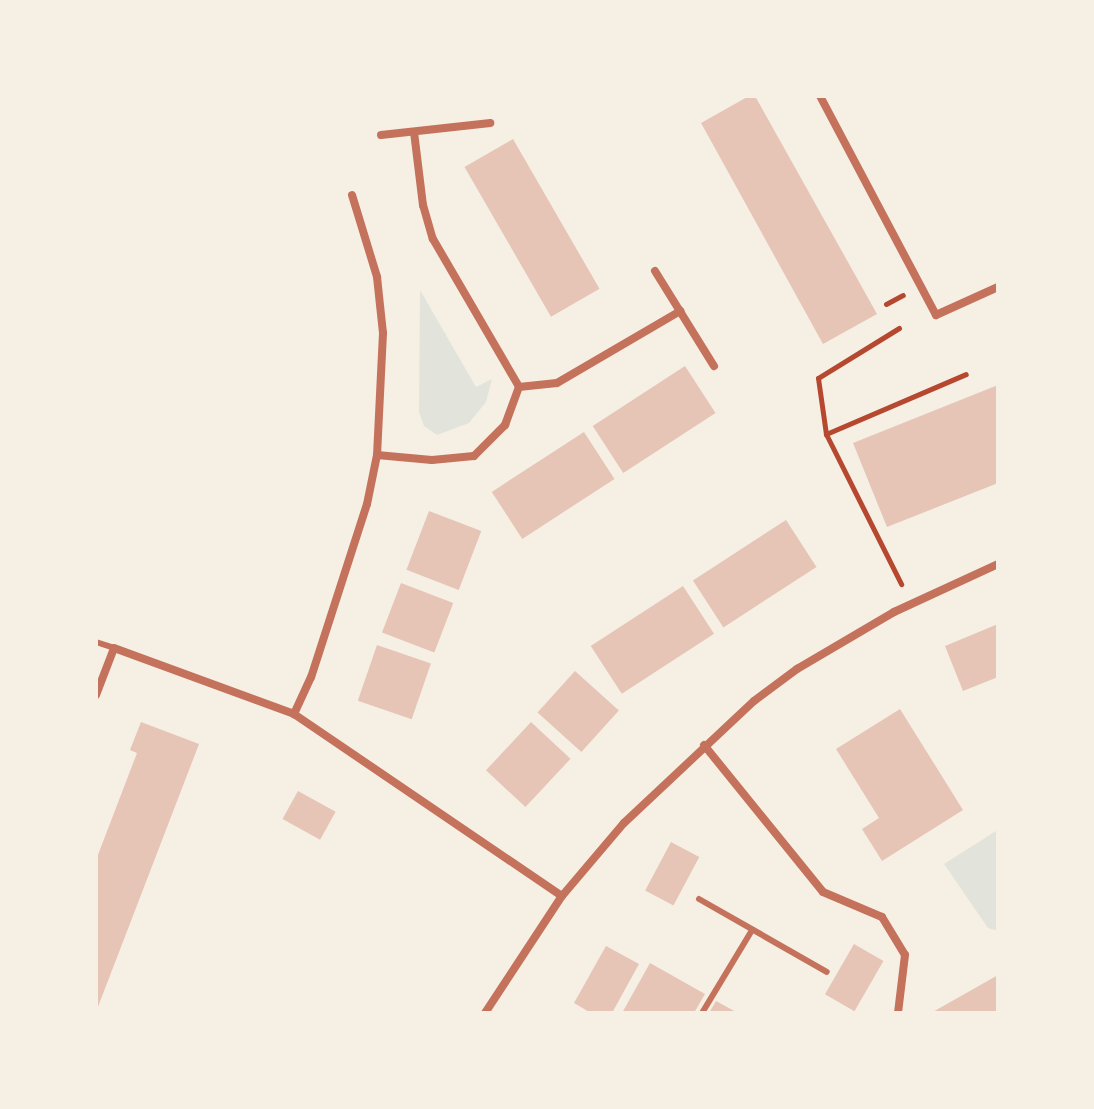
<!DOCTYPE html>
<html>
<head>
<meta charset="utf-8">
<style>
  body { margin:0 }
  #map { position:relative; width:1094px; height:1109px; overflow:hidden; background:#f6efe4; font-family:"Asap Condensed",sans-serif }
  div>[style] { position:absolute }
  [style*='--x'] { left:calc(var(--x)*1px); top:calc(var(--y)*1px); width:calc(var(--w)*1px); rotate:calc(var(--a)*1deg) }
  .green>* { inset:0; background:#e2e4dc }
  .building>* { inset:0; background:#e6c5b7; transform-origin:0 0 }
  .path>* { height:5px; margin:-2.5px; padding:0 2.5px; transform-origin:2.5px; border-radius:2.5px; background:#b5482f }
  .service>* { height:6px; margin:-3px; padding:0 3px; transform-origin:3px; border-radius:3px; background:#c5725c }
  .minor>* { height:8px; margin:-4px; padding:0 4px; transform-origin:4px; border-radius:4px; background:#c5725c }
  span { translate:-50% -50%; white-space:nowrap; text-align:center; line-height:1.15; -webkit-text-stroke:8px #f6efe4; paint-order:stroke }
  .frame { position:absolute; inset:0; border:98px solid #f6efe4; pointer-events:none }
</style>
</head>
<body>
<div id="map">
  <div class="green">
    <i style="clip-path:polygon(420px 290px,476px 387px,492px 379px,486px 402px,469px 423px,437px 435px,424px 426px,419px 412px)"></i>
    <i style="clip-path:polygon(996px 831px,998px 834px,998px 931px,988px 928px,944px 864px)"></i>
  </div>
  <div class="building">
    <i style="clip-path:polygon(749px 96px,755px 96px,877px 314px,823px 344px,701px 123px)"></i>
    <i style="left:513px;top:139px;width:173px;height:56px;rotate:60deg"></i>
    <i style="left:685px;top:366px;width:56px;height:110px;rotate:57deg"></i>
    <i style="clip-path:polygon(998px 385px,998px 483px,887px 527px,853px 443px)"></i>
    <i style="left:584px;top:432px;width:56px;height:110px;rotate:57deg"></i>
    <i style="left:429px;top:511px;width:56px;height:63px;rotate:21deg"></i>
    <i style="left:786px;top:520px;width:56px;height:111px;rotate:57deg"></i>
    <i style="left:401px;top:583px;width:56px;height:53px;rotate:21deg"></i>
    <i style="left:683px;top:586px;width:57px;height:110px;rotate:57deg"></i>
    <i style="clip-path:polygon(998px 624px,998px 677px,963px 691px,945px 646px)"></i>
    <i style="left:377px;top:645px;width:57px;height:59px;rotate:19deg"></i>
    <i style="left:575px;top:671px;width:59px;height:56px;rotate:42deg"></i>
    <i style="clip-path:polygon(900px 709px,963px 810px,882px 861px,862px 829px,879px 818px,836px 749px)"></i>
    <i style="clip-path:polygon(141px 722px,199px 744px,96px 1012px,96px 860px,137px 753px,130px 750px)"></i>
    <i style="left:531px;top:722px;width:54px;height:66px;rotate:43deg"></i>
    <i style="left:298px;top:791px;width:43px;height:32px;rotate:29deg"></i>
    <i style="left:671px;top:842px;width:32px;height:55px;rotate:28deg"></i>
    <i style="left:854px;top:944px;width:34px;height:58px;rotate:30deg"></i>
    <i style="clip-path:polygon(606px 946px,639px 964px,612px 1013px,591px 1013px,574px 1003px)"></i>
    <i style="clip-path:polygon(650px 963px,705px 994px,694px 1013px,622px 1013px)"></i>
    <i style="clip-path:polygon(998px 975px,998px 1013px,931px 1013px,961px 996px)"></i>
    <i style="clip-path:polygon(716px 1001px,738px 1013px,709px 1013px)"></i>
  </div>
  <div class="path">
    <i style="--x:886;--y:304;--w:19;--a:-28"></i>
    <i style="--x:899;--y:328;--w:95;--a:148.3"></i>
    <i style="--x:818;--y:378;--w:57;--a:81.9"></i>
    <i style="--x:826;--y:434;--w:168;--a:63.4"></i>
    <i style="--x:826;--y:434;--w:152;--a:-23.2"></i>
  </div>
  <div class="service">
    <i style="--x:96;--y:642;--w:19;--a:18"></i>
    <i style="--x:699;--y:899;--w:147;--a:29.7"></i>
    <i style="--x:702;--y:1013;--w:97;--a:-58.9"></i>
  </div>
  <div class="minor">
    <i style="--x:820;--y:96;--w:248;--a:62.1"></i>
    <i style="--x:936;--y:315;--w:68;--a:-24.3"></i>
    <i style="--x:414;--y:132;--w:74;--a:83"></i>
    <i style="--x:423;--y:205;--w:35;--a:74"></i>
    <i style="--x:433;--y:239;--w:171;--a:59.8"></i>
    <i style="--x:381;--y:135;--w:110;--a:-6.3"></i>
    <i style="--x:352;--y:195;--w:86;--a:73"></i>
    <i style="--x:377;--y:277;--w:56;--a:83.9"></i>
    <i style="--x:383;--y:333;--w:122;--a:92.8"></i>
    <i style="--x:377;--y:455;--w:50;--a:101.5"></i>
    <i style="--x:367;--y:504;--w:182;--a:107.9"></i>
    <i style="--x:311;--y:677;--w:41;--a:114.7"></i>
    <i style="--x:294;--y:714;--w:324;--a:34.2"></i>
    <i style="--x:655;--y:271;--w:112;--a:58.2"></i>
    <i style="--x:377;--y:455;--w:55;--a:5.2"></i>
    <i style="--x:432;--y:460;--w:42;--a:-5.4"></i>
    <i style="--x:474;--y:456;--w:44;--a:-45"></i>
    <i style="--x:505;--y:425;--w:40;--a:-69.8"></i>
    <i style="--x:519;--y:387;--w:38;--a:-6"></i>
    <i style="--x:557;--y:383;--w:143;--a:-30.3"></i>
    <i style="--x:96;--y:695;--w:50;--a:-69"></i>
    <i style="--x:114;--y:648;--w:192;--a:20.1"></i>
    <i style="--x:704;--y:745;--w:189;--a:51"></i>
    <i style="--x:823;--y:892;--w:64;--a:23"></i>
    <i style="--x:882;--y:917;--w:44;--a:58.8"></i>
    <i style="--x:905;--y:955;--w:58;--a:96.9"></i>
    <i style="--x:485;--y:1013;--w:140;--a:-56.7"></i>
    <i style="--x:562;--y:896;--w:96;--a:-49.7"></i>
    <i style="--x:624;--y:823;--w:178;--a:-43.2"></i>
    <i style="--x:754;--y:701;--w:54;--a:-36.7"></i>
    <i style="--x:797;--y:669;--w:113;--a:-30.4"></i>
    <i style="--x:894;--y:612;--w:115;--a:-24.8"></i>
  </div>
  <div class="frame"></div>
</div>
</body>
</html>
